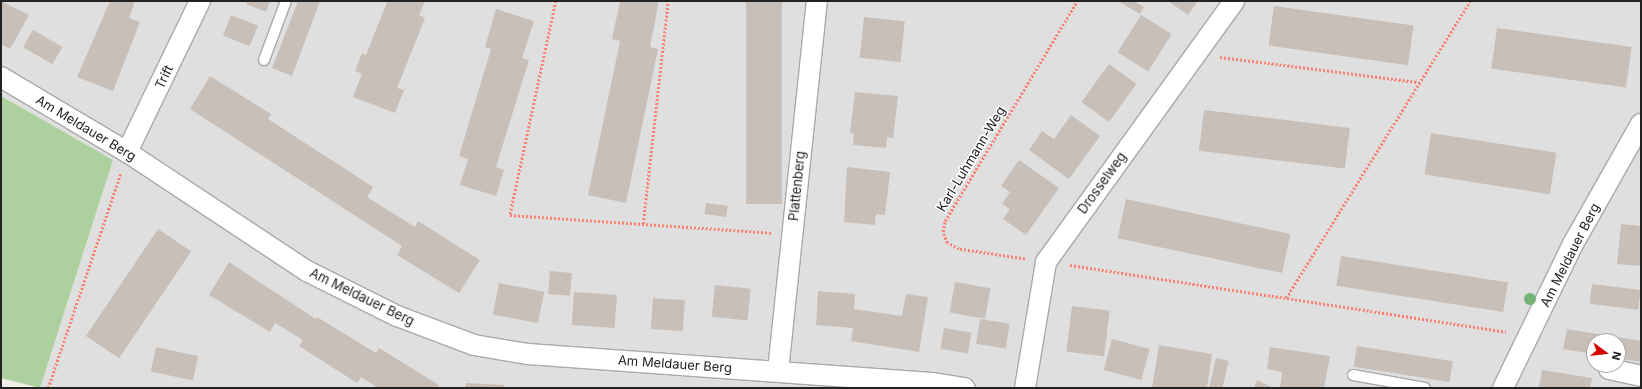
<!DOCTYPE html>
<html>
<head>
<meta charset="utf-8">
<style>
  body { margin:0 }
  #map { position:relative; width:1642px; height:389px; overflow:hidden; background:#f2efe9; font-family:Inter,sans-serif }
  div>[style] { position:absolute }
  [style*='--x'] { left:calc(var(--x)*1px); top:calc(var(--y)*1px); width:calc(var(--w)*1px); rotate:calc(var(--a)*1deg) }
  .residential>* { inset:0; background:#e0dfdf }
  .forest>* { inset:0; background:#add19e }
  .building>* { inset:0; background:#c7bfb8; transform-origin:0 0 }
  .path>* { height:2.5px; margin-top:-1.25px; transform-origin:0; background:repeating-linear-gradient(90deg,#fa8072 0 2px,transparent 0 4px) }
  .roads { filter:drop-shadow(1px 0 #a9a9a9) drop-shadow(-1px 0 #a9a9a9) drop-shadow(0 1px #a9a9a9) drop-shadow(0 -1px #a9a9a9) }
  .service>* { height:10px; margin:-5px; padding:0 5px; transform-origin:5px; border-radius:5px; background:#fff }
  .minor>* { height:20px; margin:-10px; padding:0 10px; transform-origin:10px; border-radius:10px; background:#fff }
  .trees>* { width:12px; height:12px; margin:-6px; border-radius:50%; background:#74b475 }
  span { translate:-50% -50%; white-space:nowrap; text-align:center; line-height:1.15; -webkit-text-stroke:3px #fff; paint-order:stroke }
  .street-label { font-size:13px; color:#222 }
  .frame { position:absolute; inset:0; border:2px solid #222; pointer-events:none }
  .north { position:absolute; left:1586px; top:333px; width:40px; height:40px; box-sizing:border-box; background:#fff; border:1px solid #a7a7a7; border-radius:50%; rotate:105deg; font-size:11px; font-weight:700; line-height:16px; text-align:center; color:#222 }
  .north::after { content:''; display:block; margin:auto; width:14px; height:18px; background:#d40000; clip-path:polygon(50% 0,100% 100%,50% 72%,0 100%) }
</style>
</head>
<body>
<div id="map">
  <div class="residential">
    <i style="clip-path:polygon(evenodd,1px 1px,1641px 1px,1641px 388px,40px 388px,113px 160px,1px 96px,1px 1px,1594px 341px,1618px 341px,1618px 365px,1594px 365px,1594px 341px)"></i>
  </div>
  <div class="forest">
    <i style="clip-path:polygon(1px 96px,113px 160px,40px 388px,1px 378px)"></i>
  </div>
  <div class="building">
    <i style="clip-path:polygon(1px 1px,29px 15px,10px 49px,1px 44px)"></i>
    <i style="clip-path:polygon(110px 1px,135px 1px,129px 18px,140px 22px,113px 91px,77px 77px)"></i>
    <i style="clip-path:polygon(247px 1px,270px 1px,266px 12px,246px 4px)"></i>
    <i style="clip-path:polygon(298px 1px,320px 1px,292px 76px,272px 68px)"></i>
    <i style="clip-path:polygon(383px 1px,425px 1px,419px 15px,425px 18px,397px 88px,404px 90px,395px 113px,353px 97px,362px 74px,355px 71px,362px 53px,366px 55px,387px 2px)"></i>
    <i style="clip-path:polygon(620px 1px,659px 1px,650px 47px,658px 49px,626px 203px,588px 195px,620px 41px,612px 39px)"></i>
    <i style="left:746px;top:1px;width:36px;height:203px"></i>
    <i style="clip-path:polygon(1118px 1px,1134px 1px,1144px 7px,1140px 14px)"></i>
    <i style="clip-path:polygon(1168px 1px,1198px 1px,1188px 15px)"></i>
    <i style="left:1274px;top:6px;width:141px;height:40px;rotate:8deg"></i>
    <i style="clip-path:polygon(496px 9px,534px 21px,522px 58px,529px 60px,496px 167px,504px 170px,496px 196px,460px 185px,468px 159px,459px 156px,491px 49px,485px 47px)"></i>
    <i style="left:231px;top:15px;width:29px;height:22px;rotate:22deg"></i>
    <i style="left:1141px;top:15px;width:36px;height:44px;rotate:32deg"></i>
    <i style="left:864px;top:17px;width:41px;height:41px;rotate:6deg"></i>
    <i style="left:1497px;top:28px;width:136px;height:41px;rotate:8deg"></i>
    <i style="left:33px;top:30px;width:34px;height:20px;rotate:30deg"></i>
    <i style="left:1109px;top:64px;width:34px;height:47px;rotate:36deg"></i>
    <i style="clip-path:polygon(210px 76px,271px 114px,268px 119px,373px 187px,367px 197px,415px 227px,418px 221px,480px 260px,459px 293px,397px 255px,402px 246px,190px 109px)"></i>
    <i style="clip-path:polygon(855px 92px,898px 96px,893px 138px,887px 137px,886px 148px,853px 145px,854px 134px,850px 133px)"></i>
    <i style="left:1204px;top:110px;width:147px;height:41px;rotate:7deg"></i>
    <i style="clip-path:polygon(1071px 115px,1100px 136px,1069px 179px,1029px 150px,1042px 131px,1054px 139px)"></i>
    <i style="left:1431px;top:133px;width:127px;height:42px;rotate:9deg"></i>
    <i style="clip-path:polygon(1019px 160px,1059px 188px,1026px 235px,1003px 219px,1010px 209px,1002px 204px,1010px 192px,1001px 186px)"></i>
    <i style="clip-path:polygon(847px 167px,890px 172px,885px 215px,876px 214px,875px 225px,844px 222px)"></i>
    <i style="left:1126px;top:199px;width:168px;height:40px;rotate:12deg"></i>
    <i style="left:706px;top:203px;width:22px;height:11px;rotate:8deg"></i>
    <i style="clip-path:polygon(1621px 224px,1641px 226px,1641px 266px,1617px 264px)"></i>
    <i style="left:158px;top:229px;width:40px;height:129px;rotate:34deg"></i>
    <i style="left:1341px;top:256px;width:169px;height:30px;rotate:9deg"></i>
    <i style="clip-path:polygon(229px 262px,316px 319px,317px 317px,376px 353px,379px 348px,439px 385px,437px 388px,378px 388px,361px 377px,357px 383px,299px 346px,303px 340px,275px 323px,270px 332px,209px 295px)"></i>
    <i style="left:550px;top:271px;width:22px;height:23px;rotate:5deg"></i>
    <i style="left:955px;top:282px;width:36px;height:31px;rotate:10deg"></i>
    <i style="left:499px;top:283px;width:46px;height:32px;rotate:11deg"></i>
    <i style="left:1592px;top:284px;width:49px;height:20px;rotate:7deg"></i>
    <i style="left:715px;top:285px;width:36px;height:32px;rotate:6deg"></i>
    <i style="clip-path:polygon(818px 291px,855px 294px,854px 309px,902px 316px,906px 294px,928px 297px,919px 352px,851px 341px,853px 328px,816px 325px)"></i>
    <i style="left:574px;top:292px;width:43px;height:33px;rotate:4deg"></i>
    <i style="left:653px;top:298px;width:32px;height:31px;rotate:4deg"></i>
    <i style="left:1072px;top:306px;width:38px;height:46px;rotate:7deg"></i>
    <i style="left:980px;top:319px;width:30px;height:25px;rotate:9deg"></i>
    <i style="left:944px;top:328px;width:28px;height:21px;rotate:10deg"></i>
    <i style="clip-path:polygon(1567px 329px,1641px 341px,1641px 362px,1618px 358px,1618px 341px,1594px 341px,1594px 354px,1563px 349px)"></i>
    <i style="left:1112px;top:339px;width:39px;height:32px;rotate:15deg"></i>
    <i style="clip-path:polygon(1159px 345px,1212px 354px,1207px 388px,1152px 388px)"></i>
    <i style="left:1357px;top:346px;width:97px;height:21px;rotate:9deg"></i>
    <i style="left:156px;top:347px;width:43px;height:25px;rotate:12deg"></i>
    <i style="clip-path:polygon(1270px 347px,1330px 356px,1324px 388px,1280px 388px,1282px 372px,1267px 369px)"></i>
    <i style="left:1216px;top:358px;width:13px;height:31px;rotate:13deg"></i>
    <i style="clip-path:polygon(1542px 370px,1592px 378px,1590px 388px,1539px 388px)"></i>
    <i style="clip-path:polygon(1257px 380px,1273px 388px,1254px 388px)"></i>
    <i style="clip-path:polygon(466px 383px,504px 385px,504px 388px,465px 388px)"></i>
  </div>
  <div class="path">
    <i style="--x:556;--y:1;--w:219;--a:102.1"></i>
    <i style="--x:510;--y:215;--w:263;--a:3.9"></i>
    <i style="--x:1220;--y:57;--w:201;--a:7.2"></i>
    <i style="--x:643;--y:224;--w:224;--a:-83.6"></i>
    <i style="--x:1025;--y:259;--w:67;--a:-171.4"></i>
    <i style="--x:959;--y:249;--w:13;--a:-153"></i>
    <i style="--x:947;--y:243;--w:12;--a:-110"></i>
    <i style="--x:943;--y:232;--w:11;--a:-80"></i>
    <i style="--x:945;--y:221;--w:257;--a:-59"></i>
    <i style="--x:1070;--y:265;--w:441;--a:8.7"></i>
    <i style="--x:1286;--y:298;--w:349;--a:-58.2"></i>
    <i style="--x:48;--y:388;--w:228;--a:-71.3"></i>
  </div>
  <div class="roads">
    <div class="service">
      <i style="--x:264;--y:60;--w:63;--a:-69.6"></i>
      <i style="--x:1353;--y:375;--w:73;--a:10.2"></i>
    </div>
    <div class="minor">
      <i style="--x:1;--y:77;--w:147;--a:30.8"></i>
      <i style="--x:127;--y:152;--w:216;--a:33.5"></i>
      <i style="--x:307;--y:271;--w:101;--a:26.6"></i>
      <i style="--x:397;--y:316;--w:82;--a:20.6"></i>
      <i style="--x:474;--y:345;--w:55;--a:9.5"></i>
      <i style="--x:528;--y:354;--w:405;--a:4.1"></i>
      <i style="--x:932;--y:383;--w:33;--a:9"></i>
      <i style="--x:127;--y:152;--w:168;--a:-64.2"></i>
      <i style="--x:1609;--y:369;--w:33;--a:12"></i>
      <i style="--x:778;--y:371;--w:372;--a:-84"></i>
      <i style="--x:1025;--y:388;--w:128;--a:-80.5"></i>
      <i style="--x:1046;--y:262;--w:322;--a:-54.2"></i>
      <i style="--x:1503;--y:388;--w:160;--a:-64.1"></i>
      <i style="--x:1573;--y:244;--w:138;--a:-60.5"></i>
    </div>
  </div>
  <div class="trees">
    <i style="left:1530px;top:299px"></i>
  </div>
  <div class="street-label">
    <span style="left:164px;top:77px;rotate:-64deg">Trift</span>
    <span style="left:86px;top:128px;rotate:31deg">Am Meldauer Berg</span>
    <span style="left:971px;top:159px;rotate:-59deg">Karl-Luhmann-Weg</span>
    <span style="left:1102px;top:183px;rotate:-54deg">Drosselweg</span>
    <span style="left:797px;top:186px;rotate:-84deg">Plattenberg</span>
    <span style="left:1570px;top:255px;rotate:-63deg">Am Meldauer Berg</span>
    <span style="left:362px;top:297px;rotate:26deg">Am Meldauer Berg</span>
    <span style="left:675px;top:364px;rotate:4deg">Am Meldauer Berg</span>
  </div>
  <div class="frame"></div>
  <div class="north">N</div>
</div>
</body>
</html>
